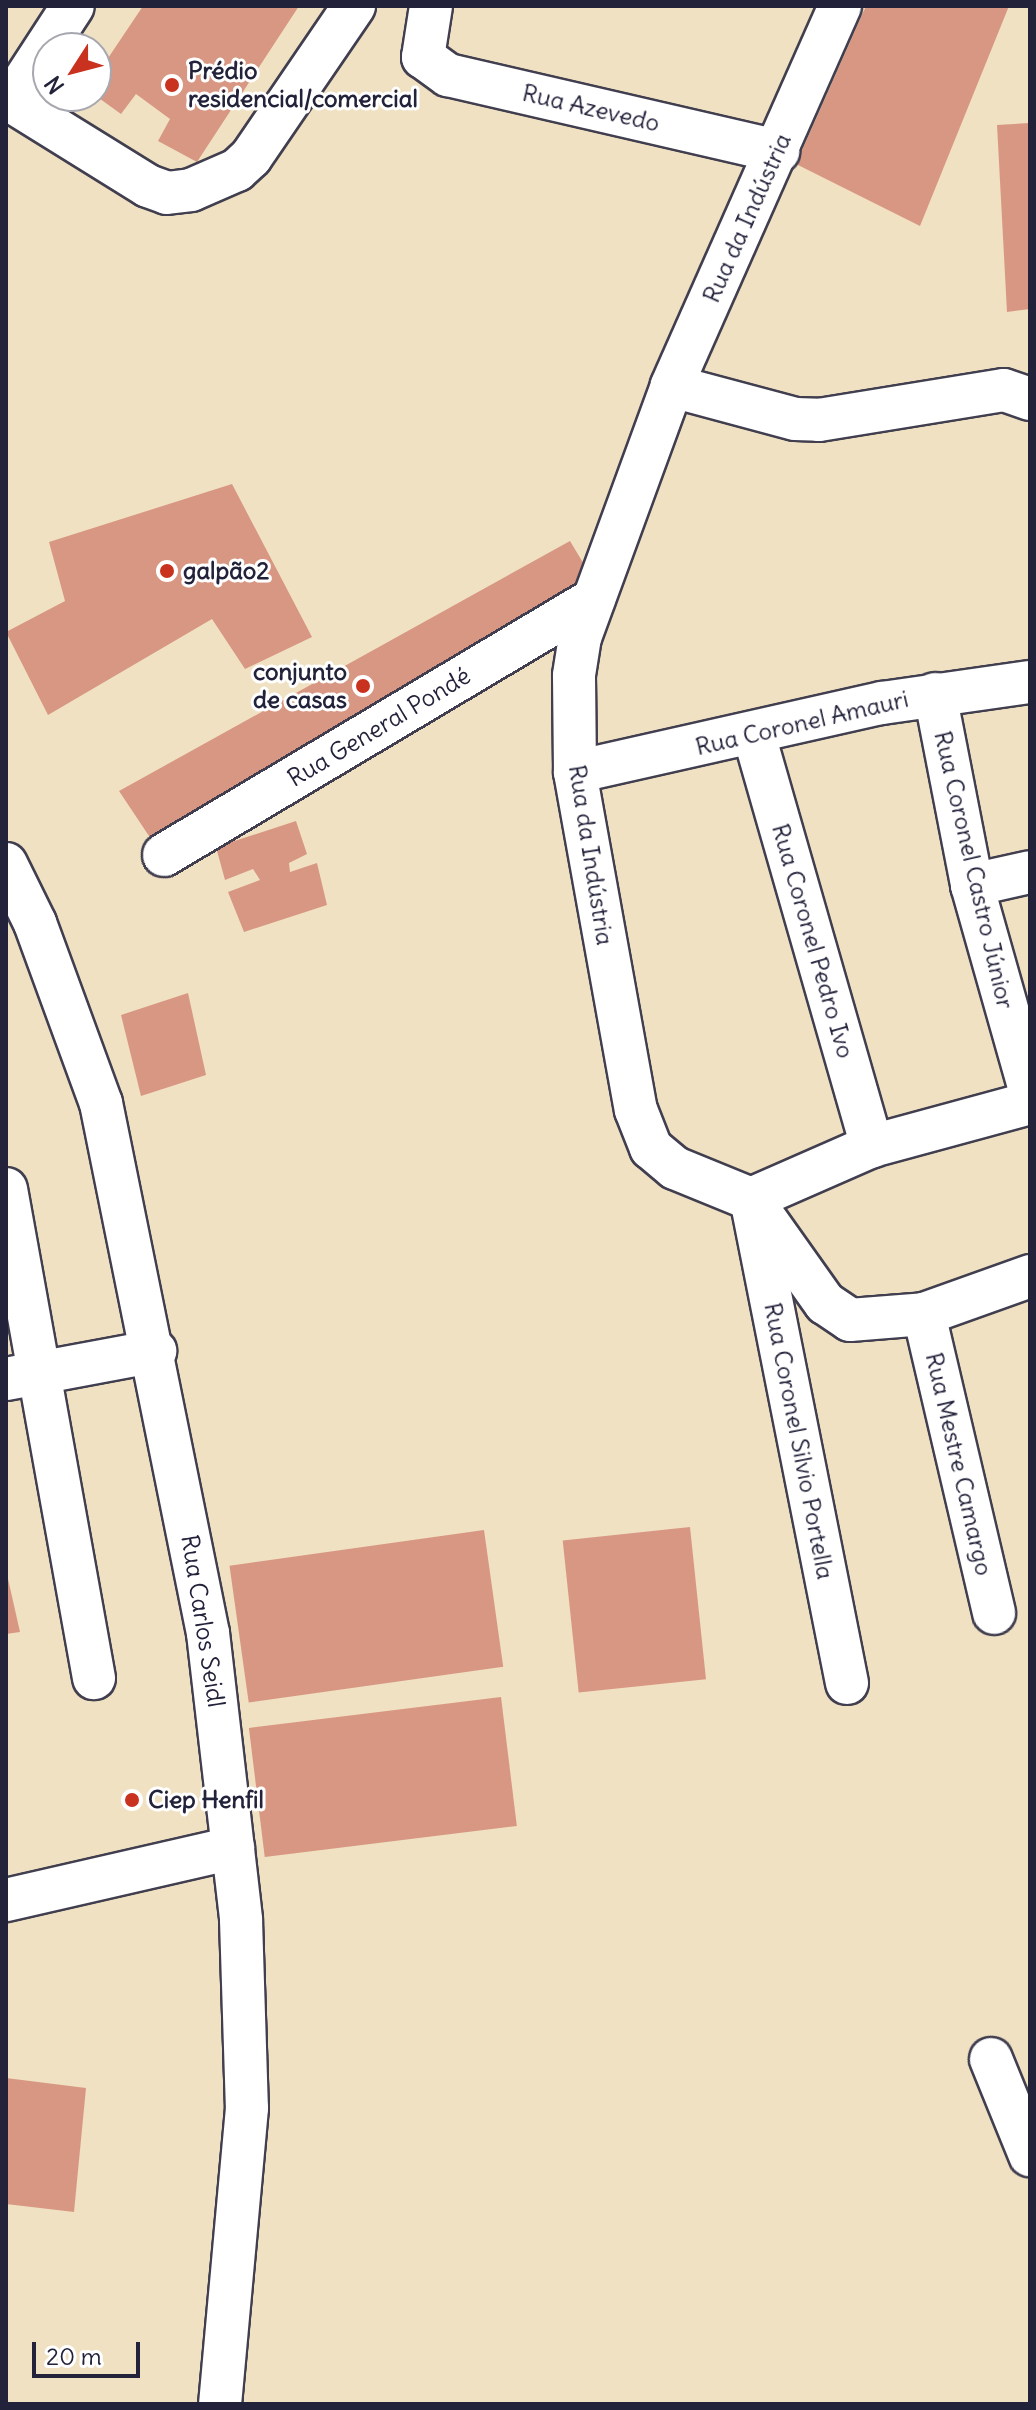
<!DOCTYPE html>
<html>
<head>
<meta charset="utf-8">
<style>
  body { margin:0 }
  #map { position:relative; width:1036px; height:2410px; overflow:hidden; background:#f0e1c3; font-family:Delius,sans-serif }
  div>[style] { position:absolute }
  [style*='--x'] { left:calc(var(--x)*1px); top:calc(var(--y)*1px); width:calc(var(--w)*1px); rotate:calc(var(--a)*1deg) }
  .building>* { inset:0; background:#d89782; transform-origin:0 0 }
  .roads { filter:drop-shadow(2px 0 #413f4f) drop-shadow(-2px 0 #413f4f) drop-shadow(0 2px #413f4f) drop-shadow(0 -2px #413f4f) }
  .minor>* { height:42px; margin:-21px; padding:0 21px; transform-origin:21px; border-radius:21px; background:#fff }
  .dots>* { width:22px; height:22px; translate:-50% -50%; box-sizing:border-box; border:4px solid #fff; border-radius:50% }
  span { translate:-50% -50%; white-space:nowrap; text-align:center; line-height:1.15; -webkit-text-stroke:6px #fff; paint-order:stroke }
  .poi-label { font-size:24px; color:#22223b; font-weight:700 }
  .left { translate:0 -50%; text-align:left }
  .right { translate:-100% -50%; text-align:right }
  .street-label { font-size:24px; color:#22223b }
  .frame { position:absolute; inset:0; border:8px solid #22223b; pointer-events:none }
  .north { position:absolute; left:32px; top:32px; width:80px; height:80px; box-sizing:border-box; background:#fff; border:2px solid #a7a7b1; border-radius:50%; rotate:234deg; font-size:22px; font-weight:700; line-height:32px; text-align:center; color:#22223b }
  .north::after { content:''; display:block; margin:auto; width:28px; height:36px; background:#c8321e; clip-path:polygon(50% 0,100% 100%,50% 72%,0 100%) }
  .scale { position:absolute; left:32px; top:2342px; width:108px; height:36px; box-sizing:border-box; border:4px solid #22223b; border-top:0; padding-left:10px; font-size:24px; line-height:28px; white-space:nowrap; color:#22223b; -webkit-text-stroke:6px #fff; paint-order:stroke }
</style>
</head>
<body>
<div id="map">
  <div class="building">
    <i style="clip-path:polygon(143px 6px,299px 6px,197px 162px,158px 141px,170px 119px,136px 94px,121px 114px,96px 96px,96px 76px)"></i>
    <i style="clip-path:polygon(866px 6px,1009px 6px,920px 226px,796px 164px)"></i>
    <i style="clip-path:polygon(1030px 123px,1030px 309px,1007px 312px,997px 125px)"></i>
    <i style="clip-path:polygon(232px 484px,312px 637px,245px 669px,212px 619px,48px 715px,6px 632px,65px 601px,49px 542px)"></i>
    <i style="clip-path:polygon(570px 541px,594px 581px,153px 842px,119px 791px)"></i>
    <i style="clip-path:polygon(296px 821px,307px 854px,289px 863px,290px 872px,317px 863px,327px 905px,244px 932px,228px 892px,260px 880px,253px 869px,225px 880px,216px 847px)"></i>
    <i style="clip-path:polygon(188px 993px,206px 1075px,141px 1096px,121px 1015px)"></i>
    <i style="left:690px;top:1527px;width:153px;height:128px;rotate:84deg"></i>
    <i style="left:484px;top:1530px;width:138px;height:257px;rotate:82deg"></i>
    <i style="clip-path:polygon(6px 1570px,20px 1632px,6px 1634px)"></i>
    <i style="left:501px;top:1697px;width:130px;height:254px;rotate:83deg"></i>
    <i style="clip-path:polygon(6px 2078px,86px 2088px,74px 2212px,6px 2204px)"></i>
  </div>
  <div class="roads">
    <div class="minor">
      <i style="--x:431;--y:6;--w:52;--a:98.9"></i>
      <i style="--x:423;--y:57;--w:31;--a:36"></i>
      <i style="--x:448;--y:75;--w:339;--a:13"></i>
      <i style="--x:840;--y:6;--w:415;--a:113.9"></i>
      <i style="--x:672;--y:386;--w:267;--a:110.1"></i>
      <i style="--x:580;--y:637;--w:39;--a:99"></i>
      <i style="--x:574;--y:676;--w:96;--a:89.4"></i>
      <i style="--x:575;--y:772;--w:343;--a:79.8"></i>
      <i style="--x:636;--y:1110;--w:41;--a:68.5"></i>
      <i style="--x:651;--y:1148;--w:31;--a:40"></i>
      <i style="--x:675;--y:1168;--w:82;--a:22.2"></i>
      <i style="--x:751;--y:1199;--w:128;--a:54.6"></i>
      <i style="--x:825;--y:1303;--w:30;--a:34"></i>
      <i style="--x:850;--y:1320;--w:74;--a:-4.6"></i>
      <i style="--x:924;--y:1314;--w:113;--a:-19.7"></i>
      <i style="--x:6;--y:98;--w:6;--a:31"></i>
      <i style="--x:11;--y:101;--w:113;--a:-56.9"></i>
      <i style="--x:11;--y:101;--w:161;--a:31.8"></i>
      <i style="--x:148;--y:186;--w:20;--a:20"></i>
      <i style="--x:167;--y:193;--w:24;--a:-7"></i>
      <i style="--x:191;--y:190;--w:50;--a:-23.5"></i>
      <i style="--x:237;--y:170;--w:19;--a:-43"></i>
      <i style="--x:251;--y:157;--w:183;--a:-55.7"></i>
      <i style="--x:672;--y:386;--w:127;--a:15"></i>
      <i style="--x:795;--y:419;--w:24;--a:2"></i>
      <i style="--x:819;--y:420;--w:187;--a:-9.2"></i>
      <i style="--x:1004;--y:390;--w:28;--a:19"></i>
      <i style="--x:935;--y:694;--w:195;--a:79"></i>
      <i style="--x:972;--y:885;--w:213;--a:74.2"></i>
      <i style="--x:754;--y:735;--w:428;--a:74"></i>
      <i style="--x:575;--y:772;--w:315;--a:-12.7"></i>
      <i style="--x:882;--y:703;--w:149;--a:-8.1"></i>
      <i style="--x:164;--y:855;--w:500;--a:-30.77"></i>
      <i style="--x:6;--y:864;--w:66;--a:63.8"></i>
      <i style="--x:35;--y:923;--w:192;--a:69.9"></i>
      <i style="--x:101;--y:1103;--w:541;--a:78.59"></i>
      <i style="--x:208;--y:1633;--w:289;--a:83.4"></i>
      <i style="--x:241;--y:1920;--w:188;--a:88.2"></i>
      <i style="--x:247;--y:2108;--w:297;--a:95.2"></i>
      <i style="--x:972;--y:885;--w:59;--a:-12.6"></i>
      <i style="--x:6;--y:1189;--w:497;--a:79.8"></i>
      <i style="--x:924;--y:1314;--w:307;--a:76.8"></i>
      <i style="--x:6;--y:1379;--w:152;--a:-10.6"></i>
      <i style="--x:847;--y:1683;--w:493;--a:-101.2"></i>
      <i style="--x:751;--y:1199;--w:132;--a:-23.7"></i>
      <i style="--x:872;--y:1146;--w:164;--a:-15.2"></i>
      <i style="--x:6;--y:1900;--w:233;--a:-12.9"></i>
      <i style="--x:991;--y:2059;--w:104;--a:67.9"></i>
    </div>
  </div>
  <div class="dots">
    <i style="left:172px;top:85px;background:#c8321e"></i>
    <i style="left:167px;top:571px;background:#c8321e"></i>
    <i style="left:363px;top:686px;background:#c8321e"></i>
    <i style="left:132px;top:1800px;background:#c8321e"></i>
  </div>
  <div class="poi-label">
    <span class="left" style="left:188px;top:85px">Prédio<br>residencial/comercial</span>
    <span class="left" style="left:183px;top:571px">galpão2</span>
    <span class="right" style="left:347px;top:686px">conjunto<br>de casas</span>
    <span class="left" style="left:148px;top:1800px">Ciep Henfil</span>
  </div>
  <div class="street-label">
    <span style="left:591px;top:108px;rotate:13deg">Rua Azevedo</span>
    <span style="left:747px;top:218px;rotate:-66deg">Rua da Indústria</span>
    <span style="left:802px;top:723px;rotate:-13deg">Rua Coronel Amauri</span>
    <span style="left:379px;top:727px;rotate:-31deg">Rua General Pondé</span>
    <span style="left:591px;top:855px;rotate:81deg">Rua da Indústria</span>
    <span style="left:974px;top:870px;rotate:77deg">Rua Coronel Castro Júnior</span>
    <span style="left:813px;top:941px;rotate:74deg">Rua Coronel Pedro Ivo</span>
    <span style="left:799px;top:1441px;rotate:79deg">Rua Coronel Silvio Portella</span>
    <span style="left:959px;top:1464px;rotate:77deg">Rua Mestre Camargo</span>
    <span style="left:203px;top:1621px;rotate:81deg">Rua Carlos Seidl</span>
  </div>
  <div class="frame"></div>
  <div class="north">N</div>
  <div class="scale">20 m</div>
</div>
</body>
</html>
